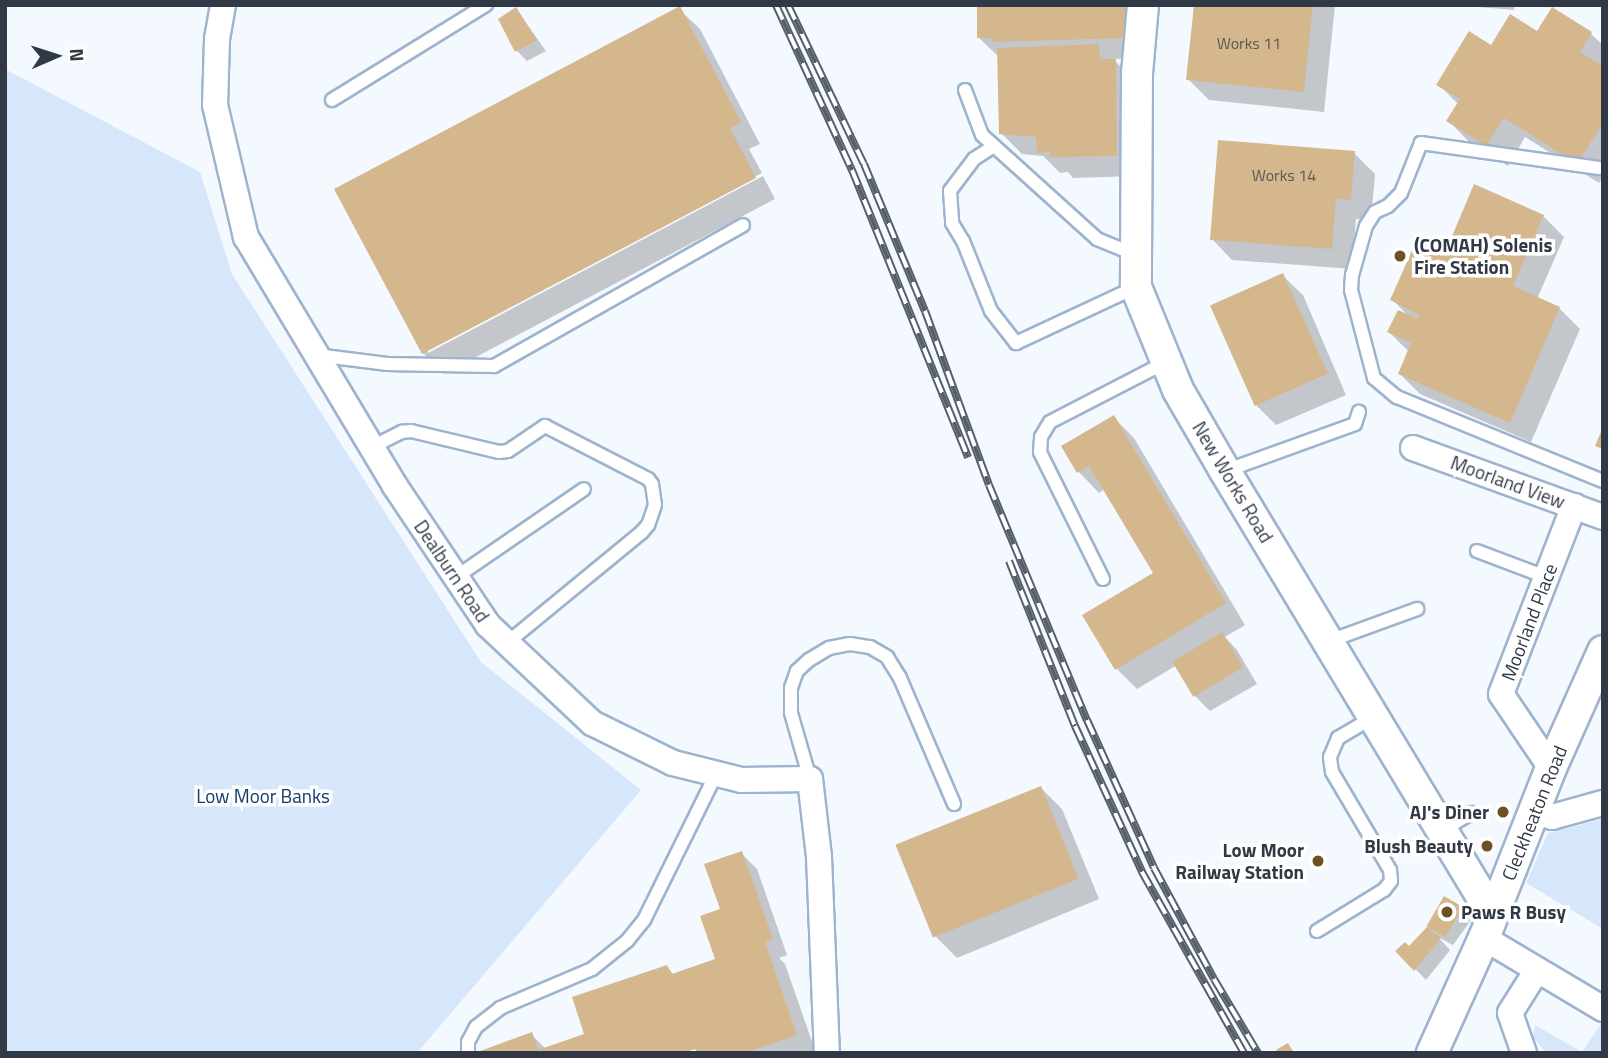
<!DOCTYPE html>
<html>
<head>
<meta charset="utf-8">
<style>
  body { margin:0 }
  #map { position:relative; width:1608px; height:1058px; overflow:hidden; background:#f4f9ff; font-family:"Titillium Web",sans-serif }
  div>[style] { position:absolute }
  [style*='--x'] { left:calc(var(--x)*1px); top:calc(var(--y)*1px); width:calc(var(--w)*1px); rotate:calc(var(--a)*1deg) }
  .green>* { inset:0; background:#d6e7fc }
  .shadow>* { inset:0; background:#0003 }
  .building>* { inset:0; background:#d4b78c; transform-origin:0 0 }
  .roads { filter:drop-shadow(2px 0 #9db3ce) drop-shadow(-2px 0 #9db3ce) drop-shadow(0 2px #9db3ce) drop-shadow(0 -2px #9db3ce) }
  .service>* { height:12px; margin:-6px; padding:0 6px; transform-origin:6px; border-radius:6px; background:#fff }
  .minor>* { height:24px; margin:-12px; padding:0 12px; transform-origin:12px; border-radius:12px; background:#fff }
  .tertiary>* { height:30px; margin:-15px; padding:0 15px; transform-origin:15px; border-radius:15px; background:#fff }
  .rail>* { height:8px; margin-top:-4px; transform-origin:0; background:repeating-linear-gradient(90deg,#fff 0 16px,#575f6a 0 32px); box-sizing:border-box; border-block:2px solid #575f6a }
  .dots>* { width:19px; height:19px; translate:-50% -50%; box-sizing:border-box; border:4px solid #fff; border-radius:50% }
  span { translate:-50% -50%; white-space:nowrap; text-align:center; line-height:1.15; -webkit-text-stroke:7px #fff; paint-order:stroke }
  .number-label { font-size:16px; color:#595857 }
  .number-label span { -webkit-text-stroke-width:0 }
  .poi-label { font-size:19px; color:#303945; font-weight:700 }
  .left { translate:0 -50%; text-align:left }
  .right { translate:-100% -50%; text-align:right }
  .street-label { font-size:19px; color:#303945 }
  .park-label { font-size:19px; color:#113c6c }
  .frame { position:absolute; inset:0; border:7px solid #303945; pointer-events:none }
  .north { position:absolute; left:21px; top:21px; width:70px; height:70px; -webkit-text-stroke:5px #fff; paint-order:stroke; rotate:87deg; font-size:19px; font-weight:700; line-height:28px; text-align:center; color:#303945 }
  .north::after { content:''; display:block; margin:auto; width:24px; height:32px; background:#303945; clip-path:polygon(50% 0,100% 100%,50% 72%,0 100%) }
</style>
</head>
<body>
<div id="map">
  <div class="green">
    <i style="clip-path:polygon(5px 69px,200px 172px,232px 274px,481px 662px,641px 790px,417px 1053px,5px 1053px)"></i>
    <i style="clip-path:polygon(1603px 819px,1603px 929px,1526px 883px,1548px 833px)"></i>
    <i style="clip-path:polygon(1603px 1021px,1603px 1053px,1546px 1053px,1533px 1037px,1535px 1025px,1582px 1052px)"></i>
  </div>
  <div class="shadow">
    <i style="clip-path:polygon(978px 5px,1144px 5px,1146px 58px,1113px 59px,1136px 82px,1137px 176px,1073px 178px,1068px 172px,1060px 173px,1043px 156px,1022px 154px,1001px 133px,999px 57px,979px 38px)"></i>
    <i style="clip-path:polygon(1195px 5px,1335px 5px,1324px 112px,1209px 100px,1188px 79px)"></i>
    <i style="clip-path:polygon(1455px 5px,1514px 5px,1514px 10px)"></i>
    <i style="clip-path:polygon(516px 9px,546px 51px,527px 61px,517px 51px)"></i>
    <i style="clip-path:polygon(679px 9px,700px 29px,760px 144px,749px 149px,762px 173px,428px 349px,428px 353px,763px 176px,775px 199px,444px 374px,423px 353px,337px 189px)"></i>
    <i style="clip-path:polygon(1591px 34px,1603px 45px,1603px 177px,1599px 183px,1525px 137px,1508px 166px,1469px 142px,1449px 121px,1459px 105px,1438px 84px,1492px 47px)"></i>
    <i style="clip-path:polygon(1354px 153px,1375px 174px,1371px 220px,1356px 219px,1352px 269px,1232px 260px,1212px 239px)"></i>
    <i style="clip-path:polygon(1543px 216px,1564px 237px,1537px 299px,1559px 308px,1580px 329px,1531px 442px,1420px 394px,1400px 374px,1409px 352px,1389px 332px,1409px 317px,1392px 299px,1448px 250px)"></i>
    <i style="clip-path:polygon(1282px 275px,1303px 295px,1346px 395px,1276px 425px,1255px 404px)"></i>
    <i style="clip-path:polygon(1113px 417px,1134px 438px,1245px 625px,1225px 637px,1237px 650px,1257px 684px,1210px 711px,1195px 696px,1177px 665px,1137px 689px,1116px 668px,1155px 574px,1105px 489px,1099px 493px,1079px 472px)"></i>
    <i style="clip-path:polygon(1041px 788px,1062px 809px,1099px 899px,957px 958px,936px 937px)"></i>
    <i style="clip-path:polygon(741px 853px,757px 869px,787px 955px,779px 958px,785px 964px,816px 1053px,689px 1053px,704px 1048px,477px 1053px,531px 1034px,546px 1049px,586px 1035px,667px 967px,674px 975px,717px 960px,722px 910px)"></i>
    <i style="clip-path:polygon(1445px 898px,1472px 919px,1453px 945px,1438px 937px,1450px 950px,1426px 980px,1398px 951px,1409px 948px,1428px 928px)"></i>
  </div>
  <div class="building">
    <i style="clip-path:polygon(977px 5px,1125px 5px,1126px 38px,993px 42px,992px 38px,977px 38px)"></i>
    <i style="clip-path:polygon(1194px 5px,1313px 5px,1304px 92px,1186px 80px)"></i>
    <i style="clip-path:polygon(680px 6px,741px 122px,730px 128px,756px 178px,422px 354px,334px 189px)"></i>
    <i style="clip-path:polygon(516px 7px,537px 40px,515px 52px,498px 19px)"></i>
    <i style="clip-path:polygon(1552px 7px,1592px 32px,1580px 52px,1603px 66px,1603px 123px,1577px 164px,1504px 118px,1486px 146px,1446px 121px,1460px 99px,1436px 85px,1469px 31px,1491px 45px,1510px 14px,1537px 31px)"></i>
    <i style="clip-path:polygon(1099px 44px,1100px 59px,1116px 59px,1117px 156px,1050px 157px,1050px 152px,1037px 153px,1036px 137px,999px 134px,997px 48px)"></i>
    <i style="clip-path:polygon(1218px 140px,1355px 151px,1351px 200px,1336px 199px,1332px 249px,1210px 240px)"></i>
    <i style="clip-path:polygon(1474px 184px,1544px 215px,1513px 286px,1560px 307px,1510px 423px,1398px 374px,1411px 343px,1387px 332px,1398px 310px,1418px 319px,1419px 315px,1390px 300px,1419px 235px,1447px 248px)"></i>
    <i style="left:1283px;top:273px;width:110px;height:80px;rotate:66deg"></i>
    <i style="clip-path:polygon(1114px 415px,1226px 603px,1115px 670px,1082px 615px,1153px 573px,1089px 466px,1077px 473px,1061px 446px)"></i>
    <i style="clip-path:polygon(1603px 427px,1603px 449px,1595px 446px)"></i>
    <i style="left:1222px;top:632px;width:41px;height:58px;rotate:59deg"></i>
    <i style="left:1041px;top:786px;width:100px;height:157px;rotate:68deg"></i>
    <i style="clip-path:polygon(742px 851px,773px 939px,765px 942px,797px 1035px,743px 1053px,697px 1053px,695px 1049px,683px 1053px,475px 1053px,532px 1032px,538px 1050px,584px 1034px,572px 997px,667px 965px,672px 974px,715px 959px,700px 916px,720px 909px,704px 864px)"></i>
    <i style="left:1444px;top:896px;width:22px;height:35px;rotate:30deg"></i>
    <i style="clip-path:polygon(1427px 927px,1441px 938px,1414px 971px,1395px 951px,1405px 942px,1409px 946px)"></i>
    <i style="clip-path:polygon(1288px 1043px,1294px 1053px,1278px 1053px,1276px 1050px)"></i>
  </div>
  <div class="roads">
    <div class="service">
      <i style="--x:965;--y:90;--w:48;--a:69.3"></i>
      <i style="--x:982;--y:135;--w:155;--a:42.1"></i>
      <i style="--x:1097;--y:239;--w:42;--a:22.3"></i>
      <i style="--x:332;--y:100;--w:181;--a:-31.7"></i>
      <i style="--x:994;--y:146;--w:24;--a:147"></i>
      <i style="--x:974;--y:159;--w:40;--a:127"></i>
      <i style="--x:950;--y:191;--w:32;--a:86"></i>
      <i style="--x:952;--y:223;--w:21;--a:59"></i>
      <i style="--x:963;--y:241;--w:75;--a:68.2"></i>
      <i style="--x:991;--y:311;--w:41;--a:52"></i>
      <i style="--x:1016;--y:343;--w:132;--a:-25"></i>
      <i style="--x:1599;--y:168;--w:180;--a:-172"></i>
      <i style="--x:1421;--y:143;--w:54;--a:111.8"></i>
      <i style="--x:1401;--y:193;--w:18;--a:135"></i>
      <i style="--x:1388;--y:206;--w:14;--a:155"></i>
      <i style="--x:1375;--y:212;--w:17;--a:123"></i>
      <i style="--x:1366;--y:226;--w:51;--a:105.9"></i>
      <i style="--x:1352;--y:275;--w:15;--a:94"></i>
      <i style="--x:1351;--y:290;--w:91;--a:75.4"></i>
      <i style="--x:1374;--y:378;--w:30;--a:40"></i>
      <i style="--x:1397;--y:397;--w:222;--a:22.2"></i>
      <i style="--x:316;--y:355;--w:72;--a:7.2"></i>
      <i style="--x:387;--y:364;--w:107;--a:1.1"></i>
      <i style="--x:494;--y:366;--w:286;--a:-29.5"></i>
      <i style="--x:372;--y:447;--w:34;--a:-27"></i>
      <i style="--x:402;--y:432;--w:9;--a:-6"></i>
      <i style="--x:411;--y:431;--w:90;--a:13.4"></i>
      <i style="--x:499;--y:452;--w:9;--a:-6"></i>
      <i style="--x:508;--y:451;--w:45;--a:-34"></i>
      <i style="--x:545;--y:426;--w:116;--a:27.2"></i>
      <i style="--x:648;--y:479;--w:6;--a:51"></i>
      <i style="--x:652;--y:484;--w:21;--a:82"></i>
      <i style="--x:655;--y:505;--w:21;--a:109"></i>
      <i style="--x:648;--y:525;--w:9;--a:131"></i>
      <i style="--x:642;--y:532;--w:175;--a:140.6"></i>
      <i style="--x:1225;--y:471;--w:138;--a:-19.9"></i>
      <i style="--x:1355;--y:424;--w:13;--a:-72"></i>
      <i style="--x:1477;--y:551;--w:74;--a:20.6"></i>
      <i style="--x:456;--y:577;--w:155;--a:-34.5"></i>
      <i style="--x:1103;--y:579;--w:142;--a:-116.4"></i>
      <i style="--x:1040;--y:452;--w:15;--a:-86"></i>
      <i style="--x:1041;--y:437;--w:17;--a:-59"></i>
      <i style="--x:1050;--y:422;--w:131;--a:-27.3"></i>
      <i style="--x:1329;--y:641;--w:94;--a:-20"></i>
      <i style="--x:810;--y:779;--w:69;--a:-106.1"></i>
      <i style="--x:791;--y:713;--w:25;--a:-90"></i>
      <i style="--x:791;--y:688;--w:18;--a:-71"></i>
      <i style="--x:797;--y:671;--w:16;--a:-43"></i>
      <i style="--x:809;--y:660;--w:23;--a:-31"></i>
      <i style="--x:829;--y:648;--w:21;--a:-11"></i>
      <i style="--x:850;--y:644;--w:20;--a:9"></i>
      <i style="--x:870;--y:647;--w:20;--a:30"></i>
      <i style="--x:887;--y:657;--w:25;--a:58"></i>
      <i style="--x:900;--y:678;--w:137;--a:66.8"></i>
      <i style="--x:1443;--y:830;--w:33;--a:-31"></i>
      <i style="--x:1317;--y:931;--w:79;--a:-31.5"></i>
      <i style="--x:1384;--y:890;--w:11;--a:-52"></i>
      <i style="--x:1391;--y:881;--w:11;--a:-95"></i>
      <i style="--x:1390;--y:870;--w:114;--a:-120.6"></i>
      <i style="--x:1332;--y:772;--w:15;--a:-98"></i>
      <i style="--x:1330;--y:757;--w:21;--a:-67"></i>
      <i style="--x:1338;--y:738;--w:43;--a:-30.7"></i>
      <i style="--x:468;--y:1053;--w:11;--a:-90"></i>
      <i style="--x:468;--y:1042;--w:17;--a:-62"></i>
      <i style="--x:476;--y:1027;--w:31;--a:-38"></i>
      <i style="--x:500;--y:1008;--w:100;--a:-23"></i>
      <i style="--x:592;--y:969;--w:45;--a:-38.7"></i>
      <i style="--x:627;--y:941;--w:27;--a:-51"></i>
      <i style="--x:644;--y:920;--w:163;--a:-63.7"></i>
    </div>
    <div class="minor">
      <i style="--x:223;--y:5;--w:35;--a:100"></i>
      <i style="--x:217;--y:39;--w:66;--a:91.7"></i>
      <i style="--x:215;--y:105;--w:136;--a:76.8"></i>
      <i style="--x:246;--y:237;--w:290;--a:59.1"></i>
      <i style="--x:395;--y:486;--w:167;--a:56.2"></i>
      <i style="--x:488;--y:625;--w:143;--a:43.3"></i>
      <i style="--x:592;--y:723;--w:90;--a:26.3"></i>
      <i style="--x:673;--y:763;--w:70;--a:14"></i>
      <i style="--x:741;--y:780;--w:69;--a:-0.8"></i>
      <i style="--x:810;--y:779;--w:79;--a:83.4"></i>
      <i style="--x:819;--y:857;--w:196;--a:87.7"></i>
      <i style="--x:1413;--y:448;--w:202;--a:20"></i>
      <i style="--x:1551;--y:768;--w:89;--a:-124"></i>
      <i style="--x:1501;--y:694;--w:202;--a:-68.8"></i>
      <i style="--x:1535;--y:812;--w:18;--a:16"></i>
      <i style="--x:1552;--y:817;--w:53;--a:-15.4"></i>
      <i style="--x:1484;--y:938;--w:139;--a:30.8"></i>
      <i style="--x:1524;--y:1053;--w:42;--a:-109.3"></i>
      <i style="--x:1510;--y:1013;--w:51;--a:-57.9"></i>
    </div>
    <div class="tertiary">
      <i style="--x:1143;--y:5;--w:68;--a:95"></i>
      <i style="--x:1137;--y:73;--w:214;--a:90.3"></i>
      <i style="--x:1136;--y:287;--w:111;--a:67.8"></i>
      <i style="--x:1178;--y:390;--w:94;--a:59.9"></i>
      <i style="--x:1225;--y:471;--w:495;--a:58.9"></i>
      <i style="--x:1481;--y:895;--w:19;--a:36"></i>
      <i style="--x:1432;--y:1053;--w:126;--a:-65.7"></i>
      <i style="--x:1484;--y:938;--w:183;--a:-68.5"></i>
      <i style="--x:1551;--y:768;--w:128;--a:-66"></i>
    </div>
  </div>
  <div class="rail">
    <i style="--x:776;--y:5;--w:182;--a:65.3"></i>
    <i style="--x:852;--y:170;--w:310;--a:68"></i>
    <i style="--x:788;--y:5;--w:176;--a:64.5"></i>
    <i style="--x:864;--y:164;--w:159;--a:67.5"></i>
    <i style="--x:925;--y:311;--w:185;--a:69.8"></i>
    <i style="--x:989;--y:485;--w:255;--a:67.4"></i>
    <i style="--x:1087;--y:720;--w:162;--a:65.6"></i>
    <i style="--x:1154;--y:868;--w:126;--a:61.6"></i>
    <i style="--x:1214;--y:979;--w:86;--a:59.3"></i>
    <i style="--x:1009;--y:561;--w:178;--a:68.2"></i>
    <i style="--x:1075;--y:726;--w:161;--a:65.3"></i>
    <i style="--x:1142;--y:872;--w:208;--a:60.6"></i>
  </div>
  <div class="dots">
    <i style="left:1400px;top:256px;background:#6d5124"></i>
    <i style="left:1503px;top:812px;background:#6d5124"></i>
    <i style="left:1487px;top:846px;background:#6d5124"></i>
    <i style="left:1318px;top:861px;background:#6d5124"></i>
    <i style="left:1447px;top:912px;background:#6d5124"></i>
  </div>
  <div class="number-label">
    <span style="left:1249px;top:43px">Works 11</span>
    <span style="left:1284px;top:175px">Works 14</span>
  </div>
  <div class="poi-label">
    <span class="left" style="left:1414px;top:256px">(COMAH) Solenis<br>Fire Station</span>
    <span class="right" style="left:1489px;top:812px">AJ's Diner</span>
    <span class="right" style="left:1473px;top:846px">Blush Beauty</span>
    <span class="right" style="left:1304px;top:861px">Low Moor<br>Railway Station</span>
    <span class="left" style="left:1461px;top:912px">Paws R Busy</span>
  </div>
  <div class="street-label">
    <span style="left:1233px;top:482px;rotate:59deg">New Works Road</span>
    <span style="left:1508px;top:482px;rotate:20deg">Moorland View</span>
    <span style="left:452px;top:571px;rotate:56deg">Dealburn Road</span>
    <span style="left:1529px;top:622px;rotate:-69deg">Moorland Place</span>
    <span style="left:1534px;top:813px;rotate:-68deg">Cleckheaton Road</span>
  </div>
  <div class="park-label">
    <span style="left:263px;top:796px">Low Moor Banks</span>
  </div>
  <div class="frame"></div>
  <div class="north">N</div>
</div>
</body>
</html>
